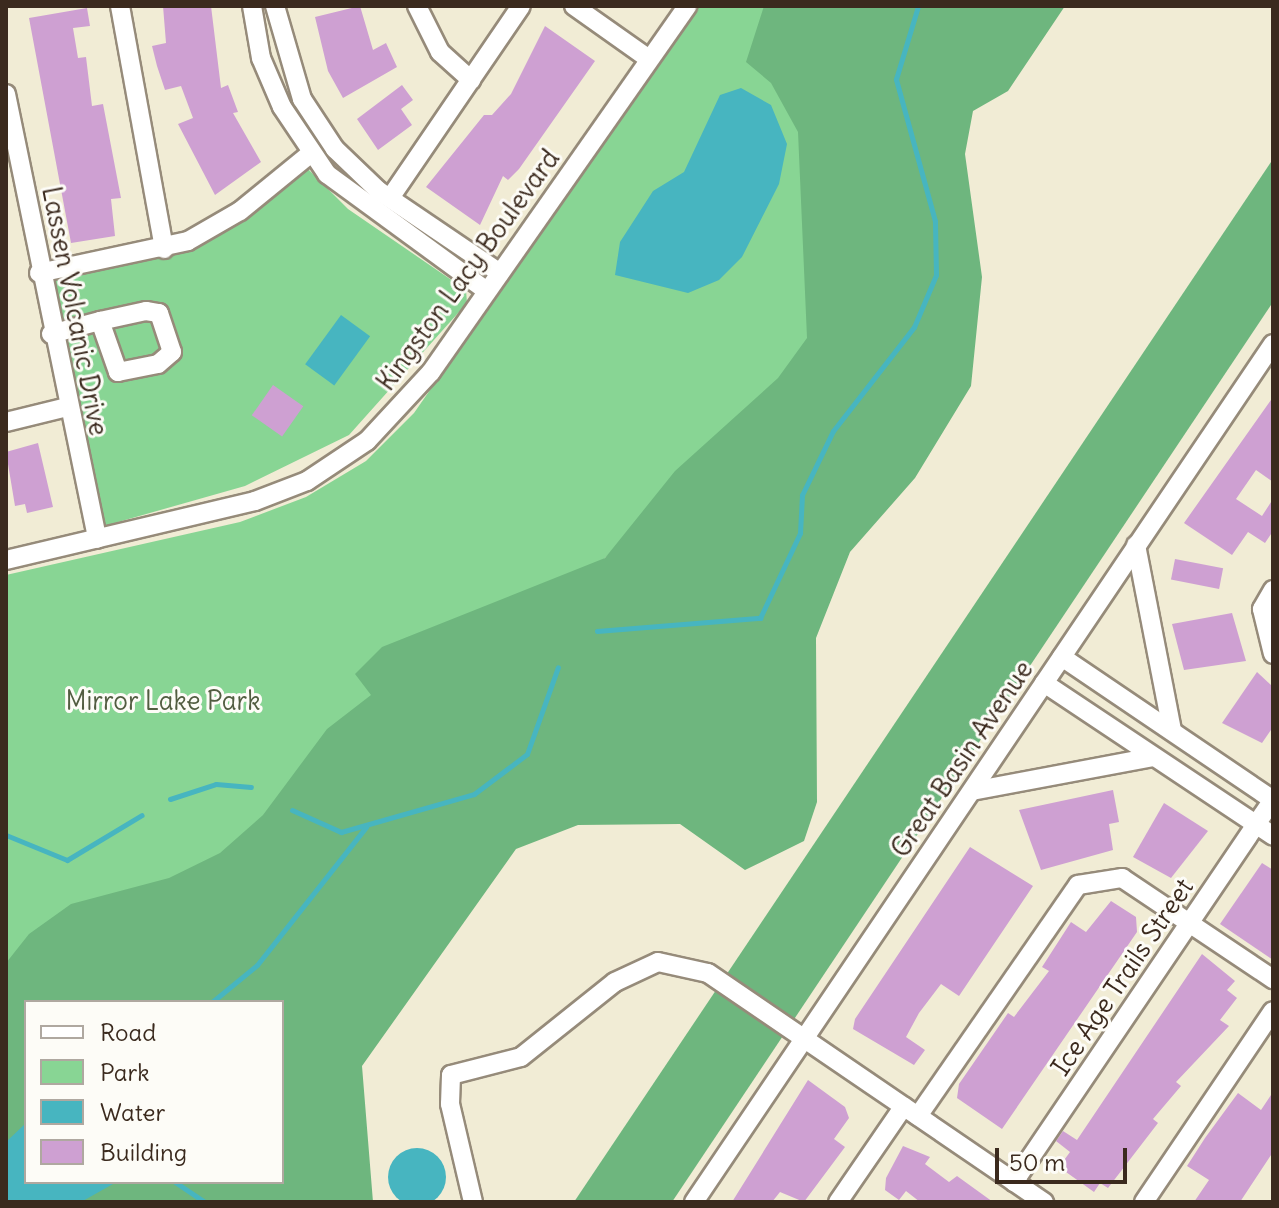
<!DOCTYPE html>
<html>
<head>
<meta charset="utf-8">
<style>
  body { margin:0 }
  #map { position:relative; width:1279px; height:1208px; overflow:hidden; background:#f1ecd5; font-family:Delius,sans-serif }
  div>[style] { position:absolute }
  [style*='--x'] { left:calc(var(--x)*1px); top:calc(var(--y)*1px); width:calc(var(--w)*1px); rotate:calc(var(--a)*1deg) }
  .green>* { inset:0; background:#88d594 }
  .forest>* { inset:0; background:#6eb67e }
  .water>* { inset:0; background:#47b5c0; transform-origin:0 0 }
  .round { border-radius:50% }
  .stream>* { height:5px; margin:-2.5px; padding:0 2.5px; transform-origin:2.5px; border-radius:2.5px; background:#47b5c0 }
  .building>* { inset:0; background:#cea0d2; transform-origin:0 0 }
  .roads { filter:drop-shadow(2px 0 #968b7a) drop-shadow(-2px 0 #968b7a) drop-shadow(0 2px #968b7a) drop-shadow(0 -2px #968b7a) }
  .minor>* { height:18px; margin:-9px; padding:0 9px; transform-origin:9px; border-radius:9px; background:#fff }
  span { translate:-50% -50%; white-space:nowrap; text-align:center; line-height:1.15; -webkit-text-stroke:6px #fdfcf7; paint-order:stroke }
  .street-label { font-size:26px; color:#3b2a1e }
  .park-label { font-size:26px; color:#525d41 }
  .frame { position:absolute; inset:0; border:8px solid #3b2a1e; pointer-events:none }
  .legend { position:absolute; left:24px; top:1000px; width:260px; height:184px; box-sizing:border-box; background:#fdfcf7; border:2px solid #afa8a0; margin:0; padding:10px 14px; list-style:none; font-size:24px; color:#3b2a1e }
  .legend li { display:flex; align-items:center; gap:16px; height:40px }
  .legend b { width:40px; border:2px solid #afa8a0 }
  .scale { position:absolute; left:995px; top:1148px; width:132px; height:36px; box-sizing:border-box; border:4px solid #3b2a1e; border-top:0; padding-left:10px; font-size:24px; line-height:28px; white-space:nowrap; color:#3b2a1e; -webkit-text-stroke:6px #fdfcf7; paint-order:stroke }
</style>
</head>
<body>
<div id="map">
  <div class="green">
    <i style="clip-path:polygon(698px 6px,855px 6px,815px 367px,605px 558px,60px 1002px,26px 1002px,6px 1049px,6px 575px,240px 522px,306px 497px,366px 461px,414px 413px)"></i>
    <i style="clip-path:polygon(304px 165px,348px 209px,466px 290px,467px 303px,349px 435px,245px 486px,104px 526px,48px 277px,156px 257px)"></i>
  </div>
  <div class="forest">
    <i style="clip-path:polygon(evenodd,764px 6px,1065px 6px,1008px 91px,973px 111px,965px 154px,982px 277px,971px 386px,915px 478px,850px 552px,816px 638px,817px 802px,804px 841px,745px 870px,680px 824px,578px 825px,516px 849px,362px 1066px,373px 1202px,6px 1202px,6px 963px,29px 934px,71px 904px,169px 878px,220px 853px,263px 815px,327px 729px,371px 695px,355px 674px,382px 647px,605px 558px,675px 471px,778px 378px,807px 338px,798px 132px,771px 83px,746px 62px,764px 6px,26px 1002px,282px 1002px,282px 1182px,26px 1182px,26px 1002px)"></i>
    <i style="clip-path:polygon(1273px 159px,1273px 302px,672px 1202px,574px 1202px)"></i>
  </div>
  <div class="water">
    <i style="clip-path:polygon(741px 88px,771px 105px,787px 144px,779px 184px,742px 257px,719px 280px,688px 293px,615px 275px,620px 242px,653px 191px,684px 172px,720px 95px)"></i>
    <i style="left:341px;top:315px;width:36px;height:61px;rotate:36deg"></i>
    <i style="clip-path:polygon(26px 1123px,26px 1182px,113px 1184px,81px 1202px,6px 1202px,6px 1142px)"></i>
    <i class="round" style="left:388px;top:1148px;width:58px;height:58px"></i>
  </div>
  <div class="stream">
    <i style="--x:597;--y:631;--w:164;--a:-4.6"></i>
    <i style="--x:760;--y:618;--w:94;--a:-64.8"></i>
    <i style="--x:800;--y:533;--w:38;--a:-87"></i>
    <i style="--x:802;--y:495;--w:71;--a:-64.2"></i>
    <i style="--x:833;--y:431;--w:132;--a:-52.1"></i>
    <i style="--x:914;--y:327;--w:56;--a:-67.1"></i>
    <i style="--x:936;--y:275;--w:54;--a:-91.1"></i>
    <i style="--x:935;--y:221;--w:147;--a:-105.4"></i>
    <i style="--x:896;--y:79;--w:76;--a:-73.2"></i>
    <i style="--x:170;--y:799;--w:48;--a:-18.1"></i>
    <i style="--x:216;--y:784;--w:35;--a:5"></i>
    <i style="--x:292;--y:810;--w:54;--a:24.2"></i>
    <i style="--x:341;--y:832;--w:138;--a:-15.9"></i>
    <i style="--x:474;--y:794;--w:66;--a:-37"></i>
    <i style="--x:527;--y:754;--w:92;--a:-70.4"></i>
    <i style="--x:6;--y:835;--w:66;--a:22.3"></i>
    <i style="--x:67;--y:860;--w:87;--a:-31"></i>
    <i style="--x:212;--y:1002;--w:58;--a:-39.4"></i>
    <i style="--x:257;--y:965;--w:176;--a:-51.7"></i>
    <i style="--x:175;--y:1182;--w:36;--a:34"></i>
  </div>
  <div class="building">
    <i style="clip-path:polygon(163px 6px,211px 6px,221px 88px,228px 85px,238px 112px,233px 113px,261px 162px,215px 195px,178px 124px,193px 118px,181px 86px,165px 90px,157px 66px,152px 46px,166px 43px)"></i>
    <i style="clip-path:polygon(360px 6px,373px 50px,386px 43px,397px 67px,343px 98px,328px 71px,315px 17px)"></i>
    <i style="clip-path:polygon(87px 8px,90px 26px,73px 28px,78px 58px,86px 57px,92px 106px,103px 104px,121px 198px,111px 199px,115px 236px,71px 243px,29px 18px)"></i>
    <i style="clip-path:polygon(545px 26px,595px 61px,519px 169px,508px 180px,503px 176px,480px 225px,426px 187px,484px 115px,492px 115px,511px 94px)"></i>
    <i style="clip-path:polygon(402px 85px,413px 100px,401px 109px,412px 125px,378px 150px,357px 119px)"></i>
    <i style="left:273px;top:385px;width:37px;height:37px;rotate:35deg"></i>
    <i style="clip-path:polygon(1273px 397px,1273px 482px,1256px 470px,1236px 499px,1262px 516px,1273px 499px,1273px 531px,1265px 543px,1248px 532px,1232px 555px,1184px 523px)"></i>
    <i style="clip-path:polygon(38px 443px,53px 507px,27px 513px,25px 504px,15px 506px,6px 452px)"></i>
    <i style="left:1175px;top:559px;width:49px;height:21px;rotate:11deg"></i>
    <i style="clip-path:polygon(1232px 613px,1246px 661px,1184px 670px,1172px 624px)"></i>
    <i style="clip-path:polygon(1257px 672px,1273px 687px,1273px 727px,1262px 743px,1222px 723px)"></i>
    <i style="clip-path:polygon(1113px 790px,1119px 822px,1109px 824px,1113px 850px,1041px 870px,1019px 810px)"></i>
    <i style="clip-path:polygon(1164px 803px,1208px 831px,1171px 878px,1133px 857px)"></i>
    <i style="clip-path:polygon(970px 847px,1033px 886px,959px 996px,941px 984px,919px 1013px,906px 1037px,925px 1050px,914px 1065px,853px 1029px,855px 1019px)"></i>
    <i style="clip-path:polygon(1262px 863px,1273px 870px,1273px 960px,1220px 924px)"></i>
    <i style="clip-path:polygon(1111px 901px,1136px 917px,1137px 932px,1002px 1129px,957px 1098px,959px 1084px,1008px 1013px,1014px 1017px,1049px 971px,1042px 967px,1071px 922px,1086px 932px)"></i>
    <i style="clip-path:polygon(1202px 954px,1235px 981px,1227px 990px,1237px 998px,1220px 1020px,1229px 1026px,1176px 1082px,1181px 1086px,1153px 1119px,1158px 1123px,1108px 1188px,1100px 1183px,1094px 1192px,1059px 1167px,1070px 1152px,1056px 1141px,1063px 1131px,1077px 1140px)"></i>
    <i style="clip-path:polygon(808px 1080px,845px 1107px,849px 1118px,834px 1139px,845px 1147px,804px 1202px,780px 1192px,772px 1202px,732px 1202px)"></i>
    <i style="clip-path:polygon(1273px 1092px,1273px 1152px,1240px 1202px,1194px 1202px,1209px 1180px,1187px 1166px,1205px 1138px,1238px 1093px,1261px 1110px)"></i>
    <i style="clip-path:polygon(903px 1146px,930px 1157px,925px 1164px,949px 1182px,957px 1176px,993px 1202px,920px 1202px,906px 1191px,899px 1200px,885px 1190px,886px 1178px)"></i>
  </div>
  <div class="roads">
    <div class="minor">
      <i style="--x:120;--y:6;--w:247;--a:79.7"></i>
      <i style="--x:252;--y:6;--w:53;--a:80.2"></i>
      <i style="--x:261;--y:58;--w:53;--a:66.8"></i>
      <i style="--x:282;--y:107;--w:81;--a:56.1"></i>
      <i style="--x:327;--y:174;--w:198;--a:36.2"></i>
      <i style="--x:275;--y:6;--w:97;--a:73.8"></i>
      <i style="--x:302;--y:99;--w:60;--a:56.6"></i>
      <i style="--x:335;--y:149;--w:61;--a:43.7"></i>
      <i style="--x:379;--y:191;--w:146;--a:34.1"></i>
      <i style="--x:417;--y:6;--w:51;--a:63.4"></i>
      <i style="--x:440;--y:52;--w:42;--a:42.1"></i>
      <i style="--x:574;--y:6;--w:92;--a:35.2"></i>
      <i style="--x:6;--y:94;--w:454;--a:78.4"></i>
      <i style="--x:390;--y:198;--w:232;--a:-55.7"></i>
      <i style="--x:39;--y:273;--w:152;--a:-12.1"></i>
      <i style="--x:188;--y:241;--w:60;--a:-30"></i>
      <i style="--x:240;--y:211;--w:92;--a:-39.2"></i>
      <i style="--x:51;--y:334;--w:51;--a:-14.9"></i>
      <i style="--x:100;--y:321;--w:47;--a:-12.3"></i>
      <i style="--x:146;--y:311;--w:13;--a:9"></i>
      <i style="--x:159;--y:313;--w:41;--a:71.6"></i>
      <i style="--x:172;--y:352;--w:18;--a:139"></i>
      <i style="--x:158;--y:364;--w:41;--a:168.7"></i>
      <i style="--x:118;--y:372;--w:54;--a:-109.4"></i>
      <i style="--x:6;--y:422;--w:63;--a:-13.8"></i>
      <i style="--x:1136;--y:545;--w:189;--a:79"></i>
      <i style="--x:6;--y:560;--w:256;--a:-13.3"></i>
      <i style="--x:255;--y:501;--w:56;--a:-21"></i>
      <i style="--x:307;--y:481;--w:72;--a:-33.7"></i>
      <i style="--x:367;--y:441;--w:94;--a:-47.2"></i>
      <i style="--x:431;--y:372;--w:447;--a:-55"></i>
      <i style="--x:1273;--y:590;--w:22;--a:120"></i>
      <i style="--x:1262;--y:609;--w:46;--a:76.3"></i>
      <i style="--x:1044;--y:683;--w:275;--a:33.7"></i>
      <i style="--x:972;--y:791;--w:185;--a:-10.6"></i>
      <i style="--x:918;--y:1116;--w:281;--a:-55.3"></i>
      <i style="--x:1078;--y:885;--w:45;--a:-9"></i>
      <i style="--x:1122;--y:878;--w:182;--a:33.8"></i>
      <i style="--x:1014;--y:1182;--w:462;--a:-55.9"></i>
      <i style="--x:1273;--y:800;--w:255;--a:-145.9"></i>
      <i style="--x:473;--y:1202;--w:101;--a:-103.2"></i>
      <i style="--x:450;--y:1104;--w:29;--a:-88"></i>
      <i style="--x:451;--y:1075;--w:72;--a:-14.4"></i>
      <i style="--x:521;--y:1057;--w:120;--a:-38.6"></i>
      <i style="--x:615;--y:982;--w:47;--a:-24.9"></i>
      <i style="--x:658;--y:962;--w:51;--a:12.4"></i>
      <i style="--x:708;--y:973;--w:407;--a:34.3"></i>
      <i style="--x:694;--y:1202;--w:1035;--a:-55.99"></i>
      <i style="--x:838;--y:1202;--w:116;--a:-55.5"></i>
      <i style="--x:1144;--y:1202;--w:230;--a:-56"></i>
    </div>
  </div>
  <div class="street-label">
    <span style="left:468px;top:270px;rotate:-54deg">Kingston Lacy Boulevard</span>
    <span style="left:75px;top:311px;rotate:79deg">Lassen Volcanic Drive</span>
    <span style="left:962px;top:759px;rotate:-56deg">Great Basin Avenue</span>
    <span style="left:1122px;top:977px;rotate:-56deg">Ice Age Trails Street</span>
  </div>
  <div class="park-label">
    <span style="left:163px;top:701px">Mirror Lake Park</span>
  </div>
  <div class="frame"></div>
  <ul class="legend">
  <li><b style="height:10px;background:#fff"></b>Road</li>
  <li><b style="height:22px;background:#88d594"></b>Park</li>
  <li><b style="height:22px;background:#47b5c0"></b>Water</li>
  <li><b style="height:22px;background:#cea0d2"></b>Building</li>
  </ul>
  <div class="scale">50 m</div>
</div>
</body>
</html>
